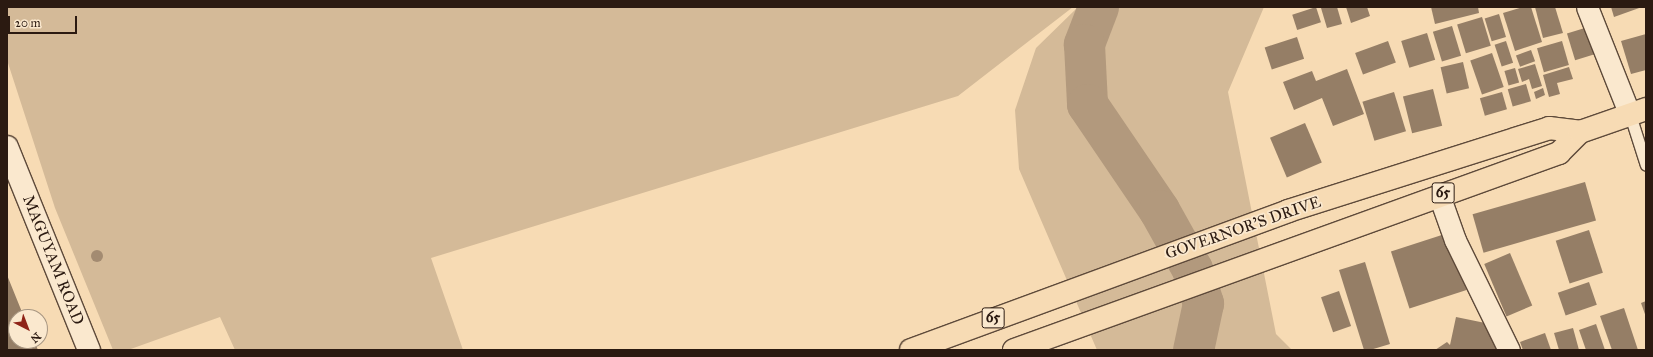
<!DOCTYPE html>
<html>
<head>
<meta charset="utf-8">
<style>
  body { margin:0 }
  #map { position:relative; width:1653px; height:357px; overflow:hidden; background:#f7dbb4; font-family:"IM FELL Great Primer",serif }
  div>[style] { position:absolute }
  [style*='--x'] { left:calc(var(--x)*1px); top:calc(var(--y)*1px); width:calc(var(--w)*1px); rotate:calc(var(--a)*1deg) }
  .green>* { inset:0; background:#d4ba98 }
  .river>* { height:41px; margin:-20.5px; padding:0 20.5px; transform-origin:20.5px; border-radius:20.5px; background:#b2997d }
  .building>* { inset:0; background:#957e66; transform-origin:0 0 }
  .roads { filter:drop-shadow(1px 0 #5e4a3a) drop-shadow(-1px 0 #5e4a3a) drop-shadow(0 1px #5e4a3a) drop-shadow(0 -1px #5e4a3a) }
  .service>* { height:11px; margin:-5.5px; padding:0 5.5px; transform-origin:5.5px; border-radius:5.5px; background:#fae8ce }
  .minor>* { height:21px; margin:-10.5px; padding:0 10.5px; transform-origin:10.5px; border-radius:10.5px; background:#fae8ce }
  .secondary>* { height:22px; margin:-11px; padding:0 11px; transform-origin:11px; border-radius:11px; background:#fae8ce }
  .trunk>* { height:22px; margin:-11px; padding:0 11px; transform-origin:11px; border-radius:11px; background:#f7dbb4 }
  .trees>* { width:12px; height:12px; margin:-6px; border-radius:50%; background:#a38b71 }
  span { translate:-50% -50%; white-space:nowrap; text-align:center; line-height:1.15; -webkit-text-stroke:3.5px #fae8ce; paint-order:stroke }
  .shield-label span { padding:1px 3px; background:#fae8ce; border:1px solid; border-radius:3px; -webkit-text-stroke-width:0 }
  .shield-label { font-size:15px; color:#2b1a11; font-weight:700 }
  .street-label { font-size:16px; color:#2b1a11 }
  .frame { position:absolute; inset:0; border:8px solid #2b1a11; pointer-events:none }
  .north { position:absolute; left:8px; top:309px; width:40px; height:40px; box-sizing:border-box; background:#fae8ce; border:1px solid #a79682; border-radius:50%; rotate:138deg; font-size:11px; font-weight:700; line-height:16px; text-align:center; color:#2b1a11 }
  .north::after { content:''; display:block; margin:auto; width:14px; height:18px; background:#8f2418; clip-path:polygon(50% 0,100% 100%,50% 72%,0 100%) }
  .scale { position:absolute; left:8px; top:16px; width:69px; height:18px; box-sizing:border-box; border:2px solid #2b1a11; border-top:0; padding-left:5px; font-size:12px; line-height:14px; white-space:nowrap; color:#2b1a11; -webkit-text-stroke:3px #fae8ce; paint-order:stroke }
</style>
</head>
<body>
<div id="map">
  <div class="green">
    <i style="clip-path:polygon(7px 7px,1073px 7px,958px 96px,431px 258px,463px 350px,235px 350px,220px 317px,128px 350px,113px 350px,55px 208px,7px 60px)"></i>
    <i style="clip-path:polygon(1078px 7px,1264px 7px,1228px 92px,1276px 334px,1292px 350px,1097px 350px,1019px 169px,1015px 110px,1036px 48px)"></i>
  </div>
  <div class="river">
    <i style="--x:1098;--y:7;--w:40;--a:111"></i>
    <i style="--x:1084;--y:44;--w:60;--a:87.1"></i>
    <i style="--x:1087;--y:104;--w:128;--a:55.8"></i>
    <i style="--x:1159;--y:210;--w:68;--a:60.8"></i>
    <i style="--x:1192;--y:269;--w:36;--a:72"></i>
    <i style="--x:1203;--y:303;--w:48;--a:102"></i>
  </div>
  <div class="building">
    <i style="left:1316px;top:7px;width:16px;height:25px;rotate:72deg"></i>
    <i style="clip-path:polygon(1337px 7px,1342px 24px,1327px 28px,1321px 8px)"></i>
    <i style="clip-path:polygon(1346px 7px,1367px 7px,1370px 16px,1351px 23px)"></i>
    <i style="clip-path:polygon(1431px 7px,1478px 7px,1479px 13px,1435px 24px)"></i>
    <i style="clip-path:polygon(1523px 7px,1531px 7px,1542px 42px,1515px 51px,1503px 13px)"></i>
    <i style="clip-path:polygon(1535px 7px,1555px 7px,1563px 33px,1543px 38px)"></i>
    <i style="clip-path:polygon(1611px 7px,1642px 7px,1614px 17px)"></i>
    <i style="left:1499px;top:14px;width:24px;height:15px;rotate:73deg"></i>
    <i style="left:1482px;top:17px;width:30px;height:26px;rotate:73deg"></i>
    <i style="left:1452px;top:26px;width:31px;height:20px;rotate:73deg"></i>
    <i style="left:1588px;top:27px;width:28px;height:22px;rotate:73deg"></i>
    <i style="left:1427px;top:33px;width:28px;height:27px;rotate:73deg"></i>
    <i style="clip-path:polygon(1646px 34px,1646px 70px,1631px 74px,1621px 41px)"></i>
    <i style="left:1297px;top:37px;width:23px;height:34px;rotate:72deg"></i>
    <i style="left:1388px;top:41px;width:23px;height:35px;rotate:70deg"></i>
    <i style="left:1506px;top:41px;width:23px;height:12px;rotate:72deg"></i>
    <i style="left:1562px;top:41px;width:25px;height:26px;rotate:74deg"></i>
    <i style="left:1531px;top:50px;width:12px;height:16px;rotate:70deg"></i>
    <i style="left:1492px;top:53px;width:36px;height:23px;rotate:71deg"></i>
    <i style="left:1463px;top:62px;width:27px;height:23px;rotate:77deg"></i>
    <i style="clip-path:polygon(1535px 64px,1542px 86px,1532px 89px,1529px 79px,1522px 82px,1518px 69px)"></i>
    <i style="clip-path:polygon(1569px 67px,1573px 79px,1557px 83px,1560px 94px,1549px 97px,1543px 75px)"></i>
    <i style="left:1515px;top:68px;width:15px;height:11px;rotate:74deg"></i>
    <i style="clip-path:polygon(1347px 69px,1364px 114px,1333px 126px,1322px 98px,1294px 110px,1283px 82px,1312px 71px,1316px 81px)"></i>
    <i style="left:1526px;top:84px;width:18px;height:19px;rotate:74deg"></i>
    <i style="clip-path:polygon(1543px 88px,1545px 95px,1536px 99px,1534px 92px)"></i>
    <i style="left:1433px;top:89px;width:38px;height:31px;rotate:76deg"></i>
    <i style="left:1394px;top:92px;width:41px;height:33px;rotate:73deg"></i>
    <i style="left:1502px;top:92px;width:18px;height:23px;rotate:74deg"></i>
    <i style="left:1305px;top:123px;width:43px;height:38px;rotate:67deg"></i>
    <i style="left:1585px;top:182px;width:40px;height:117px;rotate:74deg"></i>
    <i style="left:1589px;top:230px;width:45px;height:35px;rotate:72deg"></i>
    <i style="left:1448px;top:233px;width:60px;height:60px;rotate:72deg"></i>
    <i style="left:1510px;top:253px;width:57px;height:28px;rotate:67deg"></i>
    <i style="clip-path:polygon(1365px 262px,1390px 344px,1370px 350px,1364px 350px,1339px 270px)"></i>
    <i style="clip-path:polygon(7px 275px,24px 317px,16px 317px,16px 341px,34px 341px,38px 350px,7px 350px)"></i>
    <i style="left:1589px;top:282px;width:24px;height:33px;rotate:71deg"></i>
    <i style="left:1339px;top:291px;width:37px;height:19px;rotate:71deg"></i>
    <i style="clip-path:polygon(1646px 301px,1646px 317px,1641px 303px)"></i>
    <i style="clip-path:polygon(1624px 308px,1638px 350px,1612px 350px,1600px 316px)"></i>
    <i style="clip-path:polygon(1456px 317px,1495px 325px,1504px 350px,1435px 350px,1447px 342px,1450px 345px)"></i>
    <i style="clip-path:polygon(1596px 324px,1605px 350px,1586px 350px,1579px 330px)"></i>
    <i style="clip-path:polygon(1573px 328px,1579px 350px,1559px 350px,1554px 333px)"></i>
    <i style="clip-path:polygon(1545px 333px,1551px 350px,1523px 350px,1520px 342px)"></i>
  </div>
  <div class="roads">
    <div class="service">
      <i style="--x:1630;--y:115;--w:52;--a:72.3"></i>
    </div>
    <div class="minor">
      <i style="--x:1587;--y:7;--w:116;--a:68.3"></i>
      <i style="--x:1439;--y:195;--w:48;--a:70.4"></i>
      <i style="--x:1455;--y:240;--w:123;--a:63.9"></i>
    </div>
    <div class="secondary">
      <i style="--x:7;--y:147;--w:219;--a:68"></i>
    </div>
    <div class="trunk">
      <i style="--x:911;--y:350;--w:402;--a:-20.2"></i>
      <i style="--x:1288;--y:211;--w:274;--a:-17.6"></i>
      <i style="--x:1549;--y:128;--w:31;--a:7"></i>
      <i style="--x:1014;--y:350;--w:580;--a:-19.87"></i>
      <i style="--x:1559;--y:153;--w:30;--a:-45"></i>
      <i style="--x:1580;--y:132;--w:70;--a:-19.2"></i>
    </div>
  </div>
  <div class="trees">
    <i style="left:97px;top:256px"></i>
  </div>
  <div class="shield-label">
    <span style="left:1443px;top:193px">65</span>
    <span style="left:993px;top:318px">65</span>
  </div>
  <div class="street-label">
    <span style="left:1243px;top:228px;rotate:-19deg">GOVERNOR'S DRIVE</span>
    <span style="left:53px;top:260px;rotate:68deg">MAGUYAM ROAD</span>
  </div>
  <div class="frame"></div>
  <div class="north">N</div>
  <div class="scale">20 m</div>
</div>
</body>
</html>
